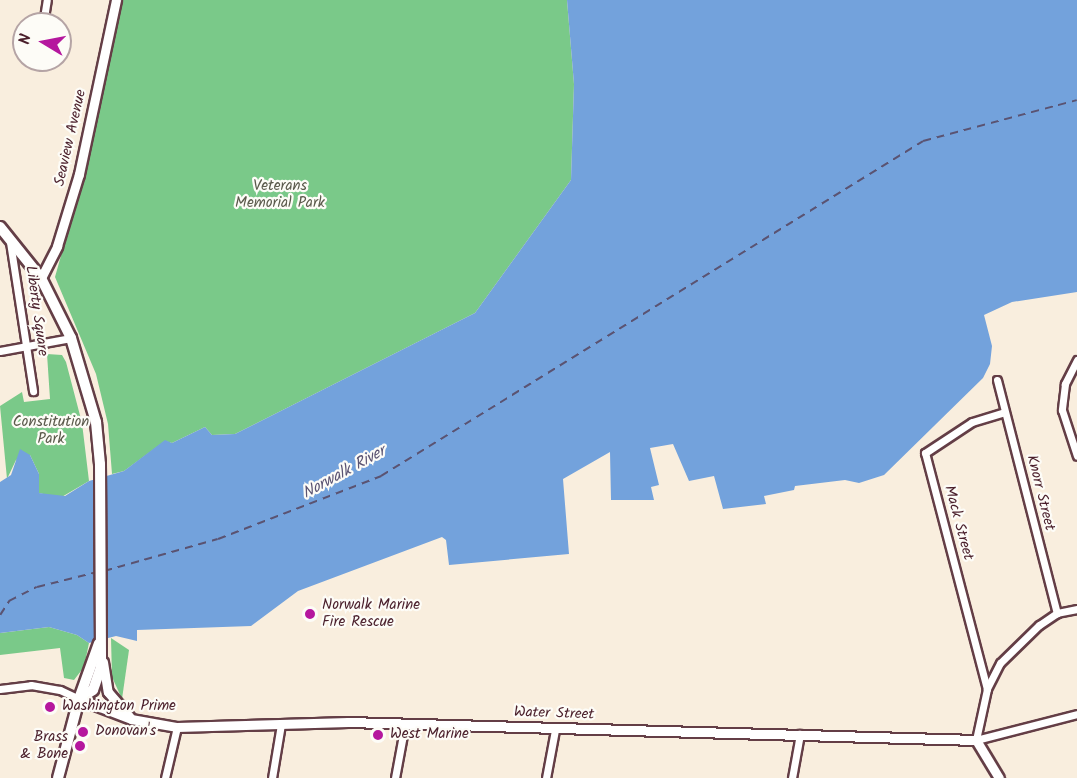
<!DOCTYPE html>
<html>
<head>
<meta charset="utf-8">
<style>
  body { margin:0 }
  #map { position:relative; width:1077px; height:778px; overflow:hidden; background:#f9eede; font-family:Kalam,sans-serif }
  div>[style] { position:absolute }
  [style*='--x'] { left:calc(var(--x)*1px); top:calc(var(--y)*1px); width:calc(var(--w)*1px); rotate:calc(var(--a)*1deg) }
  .green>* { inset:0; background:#7ac989 }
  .water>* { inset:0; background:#73a2dc }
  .ferry>* { height:1.5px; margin-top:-0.75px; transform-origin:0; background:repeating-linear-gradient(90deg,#5a5372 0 8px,transparent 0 14px) }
  .roads { filter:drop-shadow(2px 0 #643e46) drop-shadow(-2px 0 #643e46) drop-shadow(0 2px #643e46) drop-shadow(0 -2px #643e46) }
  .street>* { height:7px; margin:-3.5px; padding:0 3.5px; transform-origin:3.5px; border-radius:3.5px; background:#fff }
  .secondary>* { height:9px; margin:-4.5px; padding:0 4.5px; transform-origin:4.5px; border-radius:4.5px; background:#fff }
  .primary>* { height:10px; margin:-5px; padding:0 5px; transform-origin:5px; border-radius:5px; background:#fff }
  .dots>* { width:16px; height:16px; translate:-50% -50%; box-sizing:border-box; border:3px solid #fdfcf7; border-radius:50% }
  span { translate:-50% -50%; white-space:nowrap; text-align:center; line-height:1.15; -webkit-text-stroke:4.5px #fdfcf7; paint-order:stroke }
  .street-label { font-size:15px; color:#4a1f2b }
  .park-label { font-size:15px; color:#5b5a4c }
  .poi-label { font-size:15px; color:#4a1f2b }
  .left { translate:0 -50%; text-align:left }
  .right { translate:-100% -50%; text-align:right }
  .water-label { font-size:16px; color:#5a5372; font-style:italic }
  .north { position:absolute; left:12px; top:12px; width:60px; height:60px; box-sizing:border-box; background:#fdfcf7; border:2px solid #b5a4a5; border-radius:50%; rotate:280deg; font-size:16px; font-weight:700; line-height:24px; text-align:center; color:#4a1f2b }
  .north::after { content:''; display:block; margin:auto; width:21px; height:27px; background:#b5179e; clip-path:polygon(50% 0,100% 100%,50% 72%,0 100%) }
</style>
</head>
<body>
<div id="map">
  <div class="green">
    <i style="clip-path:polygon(122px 0,567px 0,574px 84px,571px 180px,475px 313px,235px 434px,212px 435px,205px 427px,172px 443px,165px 441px,124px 471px,112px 474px,108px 424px,96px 374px,55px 277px,90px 153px)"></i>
    <i style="clip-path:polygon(47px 354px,62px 355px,66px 362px,82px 423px,89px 481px,60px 498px,39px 493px,39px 474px,30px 455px,16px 460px,7px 479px,0 406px,22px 392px,24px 402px,50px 399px)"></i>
    <i style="clip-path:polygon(49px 627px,77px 635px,89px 643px,84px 667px,74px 680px,64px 678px,60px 648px,0 655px,0 633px)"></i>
    <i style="clip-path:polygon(111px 638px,129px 650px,122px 699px,112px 677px)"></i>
  </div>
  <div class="water">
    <i style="clip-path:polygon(567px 0,1077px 0,1077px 292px,1012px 302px,984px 315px,992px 346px,990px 364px,983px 378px,884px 475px,859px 483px,845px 480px,795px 486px,794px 490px,764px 496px,766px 504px,723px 509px,714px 476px,689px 481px,673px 444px,650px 448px,659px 485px,651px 487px,654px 500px,611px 500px,610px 452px,563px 479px,569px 554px,449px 565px,446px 540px,442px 537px,298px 591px,251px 626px,137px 630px,137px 641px,116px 636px,89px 643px,77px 635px,49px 627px,0 633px,0 482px,11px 475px,20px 449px,30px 455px,39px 474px,39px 493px,65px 496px,89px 481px,124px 471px,165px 440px,172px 443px,205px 427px,212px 435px,235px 434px,475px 313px,571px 180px,574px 84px)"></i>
  </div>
  <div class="ferry">
    <i style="--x:104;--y:571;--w:118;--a:-15.7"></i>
    <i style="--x:218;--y:539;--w:175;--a:-21.1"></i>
    <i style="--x:381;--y:476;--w:637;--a:-31.72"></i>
    <i style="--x:923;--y:141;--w:159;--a:-14.9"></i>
    <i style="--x:0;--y:615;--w:17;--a:-57"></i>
    <i style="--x:9;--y:601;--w:31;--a:-27"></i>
    <i style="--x:37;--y:587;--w:62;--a:-14"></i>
  </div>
  <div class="roads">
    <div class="street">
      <i style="--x:43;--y:24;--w:24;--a:-81"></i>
      <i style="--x:10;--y:242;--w:151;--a:81.2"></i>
      <i style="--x:0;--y:351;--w:72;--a:-10.4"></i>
      <i style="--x:1077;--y:360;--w:27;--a:117"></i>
      <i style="--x:1065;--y:384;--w:26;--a:97"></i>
      <i style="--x:1062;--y:410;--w:48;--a:71.9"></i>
      <i style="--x:997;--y:380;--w:241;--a:75.6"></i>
      <i style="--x:1077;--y:609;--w:20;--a:169"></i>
      <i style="--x:1057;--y:613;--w:22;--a:146"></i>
      <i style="--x:1039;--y:625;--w:54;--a:135.7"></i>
      <i style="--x:1000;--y:663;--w:29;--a:117"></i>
      <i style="--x:987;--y:689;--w:52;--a:102.2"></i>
      <i style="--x:976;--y:740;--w:104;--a:-14.4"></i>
      <i style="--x:0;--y:689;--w:31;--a:-7"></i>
      <i style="--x:31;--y:685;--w:29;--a:10"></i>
      <i style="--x:60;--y:690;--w:21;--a:25"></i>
      <i style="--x:987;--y:689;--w:244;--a:-104.7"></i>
      <i style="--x:925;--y:453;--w:56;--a:-33.4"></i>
      <i style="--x:972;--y:422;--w:34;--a:-17"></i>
      <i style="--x:165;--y:778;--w:52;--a:-76.8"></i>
      <i style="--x:272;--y:778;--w:55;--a:-80.5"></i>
      <i style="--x:395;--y:778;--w:55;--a:-79.5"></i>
      <i style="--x:546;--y:778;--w:49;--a:-79.4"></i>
      <i style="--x:792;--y:778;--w:45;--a:-79.7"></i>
    </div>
    <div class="secondary">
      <i style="--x:41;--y:278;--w:36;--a:-63"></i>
      <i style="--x:57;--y:246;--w:75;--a:-73"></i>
      <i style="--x:79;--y:174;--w:178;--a:-78"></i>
      <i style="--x:103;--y:662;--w:30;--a:81"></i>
      <i style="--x:108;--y:692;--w:33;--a:49"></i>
      <i style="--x:79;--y:699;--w:56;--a:21"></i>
      <i style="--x:131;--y:719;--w:47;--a:9.9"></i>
      <i style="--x:177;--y:727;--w:171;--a:-1.7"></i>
      <i style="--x:348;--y:722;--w:628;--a:1.64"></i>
      <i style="--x:976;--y:740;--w:44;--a:58.8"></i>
    </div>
    <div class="primary">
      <i style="--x:0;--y:227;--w:65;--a:51.2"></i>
      <i style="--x:41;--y:278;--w:67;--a:63.4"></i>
      <i style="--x:71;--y:338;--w:88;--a:73.4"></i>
      <i style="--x:96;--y:422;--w:42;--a:84.6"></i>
      <i style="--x:100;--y:464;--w:203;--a:89.7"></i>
      <i style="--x:101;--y:667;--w:24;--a:109"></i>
      <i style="--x:93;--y:690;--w:17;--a:147"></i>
      <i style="--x:58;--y:778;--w:82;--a:-75.1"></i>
      <i style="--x:79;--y:699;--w:59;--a:-70.3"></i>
    </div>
  </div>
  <div class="dots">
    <i style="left:310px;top:614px;background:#b5179e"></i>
    <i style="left:50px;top:707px;background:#b5179e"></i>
    <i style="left:83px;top:732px;background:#b5179e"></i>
    <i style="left:378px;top:735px;background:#b5179e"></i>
    <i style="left:80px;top:746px;background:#b5179e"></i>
  </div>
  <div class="street-label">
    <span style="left:71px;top:138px;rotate:-77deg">Seaview Avenue</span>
    <span style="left:36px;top:311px;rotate:82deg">Liberty Square</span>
    <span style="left:1040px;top:493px;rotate:76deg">Knorr Street</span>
    <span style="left:958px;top:523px;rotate:75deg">Mack Street</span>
    <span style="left:554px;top:714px;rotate:2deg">Water Street</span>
  </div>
  <div class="park-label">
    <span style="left:280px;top:195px">Veterans<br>Memorial Park</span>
    <span style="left:51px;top:431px">Constitution<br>Park</span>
  </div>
  <div class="poi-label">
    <span class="left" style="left:322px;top:614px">Norwalk Marine<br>Fire Rescue</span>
    <span class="left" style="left:62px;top:707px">Washington Prime</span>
    <span class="left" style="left:95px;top:732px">Donovan's</span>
    <span class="left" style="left:390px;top:735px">West Marine</span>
    <span class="right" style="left:68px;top:746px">Brass<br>&amp; Bone</span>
  </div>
  <div class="water-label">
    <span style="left:344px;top:473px;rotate:-29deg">Norwalk River</span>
  </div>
  <div class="north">N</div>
</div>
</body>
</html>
